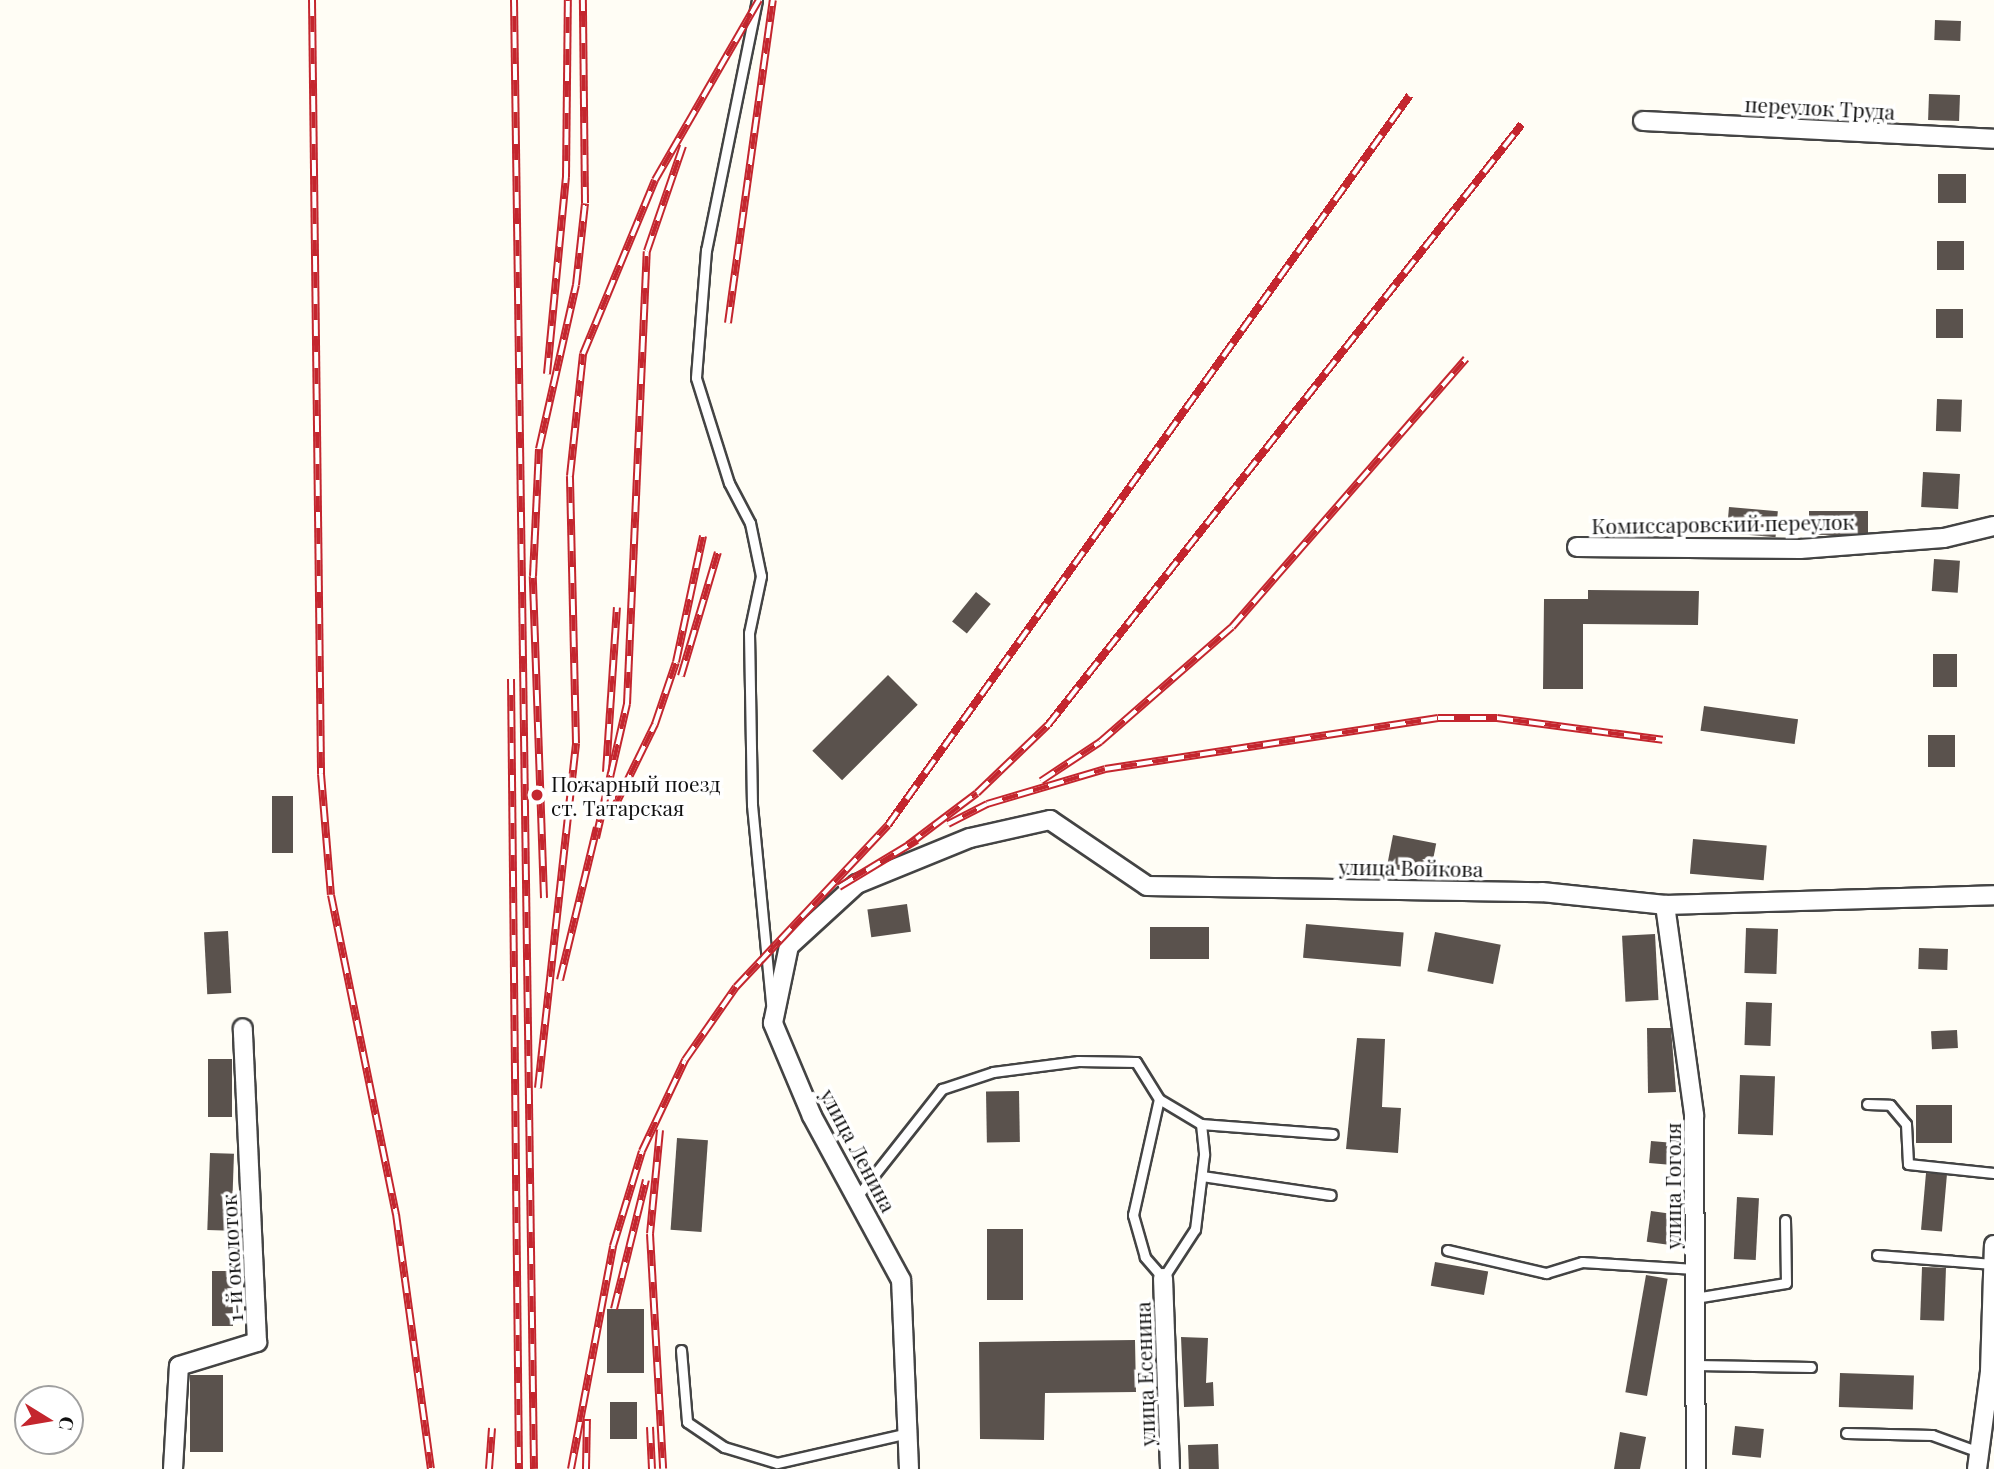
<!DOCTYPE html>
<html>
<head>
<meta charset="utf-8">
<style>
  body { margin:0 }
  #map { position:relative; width:1994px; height:1469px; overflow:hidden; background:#fffdf5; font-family:"Playfair Display",serif }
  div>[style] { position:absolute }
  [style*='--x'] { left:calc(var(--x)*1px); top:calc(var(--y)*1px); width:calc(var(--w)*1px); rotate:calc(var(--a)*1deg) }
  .building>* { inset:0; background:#5a524d; transform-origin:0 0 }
  .roads { filter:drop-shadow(2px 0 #444) drop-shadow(-2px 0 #444) drop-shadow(0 2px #444) drop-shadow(0 -2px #444) }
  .lane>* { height:9px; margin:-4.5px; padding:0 4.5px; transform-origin:4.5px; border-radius:4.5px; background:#fff }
  .street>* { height:18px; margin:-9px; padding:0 9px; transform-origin:9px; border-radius:9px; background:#fff }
  .rail>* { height:8px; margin-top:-4px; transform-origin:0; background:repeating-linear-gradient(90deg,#fff 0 16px,#c4262e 0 32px); box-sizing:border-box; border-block:2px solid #c4262e }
  .dots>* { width:19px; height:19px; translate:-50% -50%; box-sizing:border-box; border:4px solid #fff; border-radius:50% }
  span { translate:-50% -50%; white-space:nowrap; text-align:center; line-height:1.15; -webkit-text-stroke:7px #fff; paint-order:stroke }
  .street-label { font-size:21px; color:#111 }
  .poi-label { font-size:21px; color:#111 }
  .left { translate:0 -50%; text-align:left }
  .north { position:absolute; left:14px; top:1385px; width:70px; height:70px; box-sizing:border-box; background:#fff; border:2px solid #a0a0a0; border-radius:50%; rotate:101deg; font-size:19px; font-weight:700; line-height:28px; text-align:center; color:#111 }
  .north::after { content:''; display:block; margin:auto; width:24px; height:32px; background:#c4262e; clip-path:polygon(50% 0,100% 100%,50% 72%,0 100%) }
</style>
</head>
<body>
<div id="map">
  <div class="building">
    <i style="left:1935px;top:20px;width:26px;height:20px;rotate:2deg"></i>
    <i style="left:1929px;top:94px;width:31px;height:26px;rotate:2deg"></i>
    <i style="left:1938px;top:174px;width:28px;height:29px"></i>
    <i style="left:1937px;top:241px;width:27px;height:29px"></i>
    <i style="left:1936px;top:309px;width:27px;height:29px"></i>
    <i style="left:1937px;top:399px;width:25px;height:32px;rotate:2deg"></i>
    <i style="left:1923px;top:472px;width:37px;height:35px;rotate:3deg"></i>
    <i style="left:1729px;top:507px;width:49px;height:26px;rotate:5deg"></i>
    <i style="left:1809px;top:511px;width:59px;height:24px"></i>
    <i style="left:1934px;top:559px;width:26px;height:32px;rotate:4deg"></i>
    <i style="clip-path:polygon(1588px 590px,1699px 591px,1698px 625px,1583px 624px,1583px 689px,1543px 689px,1544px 599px,1588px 599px)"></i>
    <i style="left:976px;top:592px;width:19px;height:38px;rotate:39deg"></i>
    <i style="left:1933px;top:654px;width:24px;height:33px"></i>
    <i style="left:888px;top:675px;width:42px;height:107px;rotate:45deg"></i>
    <i style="left:1704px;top:706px;width:95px;height:25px;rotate:8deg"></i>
    <i style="left:1928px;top:735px;width:27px;height:32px"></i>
    <i style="left:272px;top:796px;width:21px;height:57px"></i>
    <i style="left:1393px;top:835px;width:44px;height:33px;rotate:11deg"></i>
    <i style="left:1693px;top:839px;width:74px;height:35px;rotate:5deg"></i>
    <i style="left:907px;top:904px;width:28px;height:40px;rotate:82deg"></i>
    <i style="left:1306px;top:924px;width:98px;height:34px;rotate:5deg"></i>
    <i style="left:1209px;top:927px;width:32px;height:59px;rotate:90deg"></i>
    <i style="left:1746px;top:928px;width:32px;height:45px;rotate:2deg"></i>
    <i style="left:228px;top:931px;width:62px;height:24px;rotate:87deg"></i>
    <i style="left:1435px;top:932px;width:67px;height:40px;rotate:11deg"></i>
    <i style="left:1655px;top:934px;width:66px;height:33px;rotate:87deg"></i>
    <i style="left:1919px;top:948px;width:29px;height:21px;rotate:2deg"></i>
    <i style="left:1746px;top:1002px;width:26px;height:43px;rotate:2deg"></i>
    <i style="clip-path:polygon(1647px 1028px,1671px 1028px,1676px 1092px,1648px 1093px)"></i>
    <i style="left:1957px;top:1030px;width:18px;height:26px;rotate:87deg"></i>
    <i style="clip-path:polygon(1357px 1038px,1385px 1039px,1382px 1107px,1401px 1108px,1398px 1153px,1346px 1149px)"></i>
    <i style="left:208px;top:1059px;width:24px;height:58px"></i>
    <i style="left:1740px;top:1075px;width:35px;height:59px;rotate:2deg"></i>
    <i style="left:1019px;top:1091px;width:51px;height:33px;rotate:89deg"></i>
    <i style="left:1916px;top:1105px;width:36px;height:38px"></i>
    <i style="left:677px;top:1138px;width:31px;height:92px;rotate:4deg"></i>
    <i style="left:1651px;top:1141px;width:32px;height:22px;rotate:5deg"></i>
    <i style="left:210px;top:1153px;width:24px;height:77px;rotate:2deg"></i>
    <i style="left:1926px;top:1173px;width:21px;height:57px;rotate:5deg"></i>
    <i style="left:1737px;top:1197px;width:22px;height:62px;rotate:3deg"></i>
    <i style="left:1651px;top:1211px;width:29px;height:31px;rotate:8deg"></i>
    <i style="left:987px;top:1229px;width:36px;height:71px"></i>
    <i style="left:1435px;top:1262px;width:54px;height:24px;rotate:10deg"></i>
    <i style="left:1922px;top:1267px;width:24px;height:53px;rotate:2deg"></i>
    <i style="left:233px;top:1271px;width:55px;height:21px;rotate:90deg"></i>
    <i style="left:1646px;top:1275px;width:22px;height:119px;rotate:10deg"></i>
    <i style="left:607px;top:1309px;width:37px;height:64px"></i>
    <i style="clip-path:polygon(1181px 1337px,1208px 1338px,1206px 1383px,1213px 1382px,1214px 1406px,1184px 1407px)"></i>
    <i style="clip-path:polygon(1135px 1340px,1136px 1392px,1045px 1393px,1044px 1440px,980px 1439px,979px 1342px)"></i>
    <i style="left:1840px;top:1373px;width:74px;height:34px;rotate:2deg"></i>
    <i style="left:190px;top:1375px;width:33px;height:77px"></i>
    <i style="left:610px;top:1402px;width:27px;height:37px"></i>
    <i style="left:1735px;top:1426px;width:29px;height:29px;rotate:6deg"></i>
    <i style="clip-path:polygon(1620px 1432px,1646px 1437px,1640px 1469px,1614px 1469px)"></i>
    <i style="left:1218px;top:1444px;width:25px;height:30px;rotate:88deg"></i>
  </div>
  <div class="roads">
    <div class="lane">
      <i style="--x:757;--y:0;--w:255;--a:101.5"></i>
      <i style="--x:706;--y:250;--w:128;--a:94.5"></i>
      <i style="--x:696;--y:378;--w:110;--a:72.6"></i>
      <i style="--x:729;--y:483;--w:45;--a:62.3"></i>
      <i style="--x:750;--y:523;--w:54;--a:78.3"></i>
      <i style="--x:761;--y:576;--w:58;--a:101.9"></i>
      <i style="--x:749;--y:633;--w:172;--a:89"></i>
      <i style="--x:752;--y:805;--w:200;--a:84.5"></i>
      <i style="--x:1867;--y:1104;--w:23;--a:2"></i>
      <i style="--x:1890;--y:1105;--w:25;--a:50"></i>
      <i style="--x:1906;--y:1124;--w:40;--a:87.1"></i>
      <i style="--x:1908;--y:1164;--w:86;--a:6"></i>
      <i style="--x:1201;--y:1124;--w:132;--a:4.3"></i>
      <i style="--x:1202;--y:1176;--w:130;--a:8.4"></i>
      <i style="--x:859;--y:1194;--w:134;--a:-51.7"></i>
      <i style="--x:942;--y:1089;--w:54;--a:-18.4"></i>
      <i style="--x:993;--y:1072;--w:86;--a:-7.4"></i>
      <i style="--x:1078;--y:1061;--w:58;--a:1"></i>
      <i style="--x:1136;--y:1062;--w:44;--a:58.1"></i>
      <i style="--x:1159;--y:1099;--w:49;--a:30.8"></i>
      <i style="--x:1201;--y:1124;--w:31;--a:84"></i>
      <i style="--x:1204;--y:1155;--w:75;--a:96.9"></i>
      <i style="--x:1195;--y:1229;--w:59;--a:123.1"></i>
      <i style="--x:1163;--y:1278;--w:28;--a:-131"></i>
      <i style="--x:1145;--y:1257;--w:44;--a:-105.9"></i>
      <i style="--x:1133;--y:1215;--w:119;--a:-77.4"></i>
      <i style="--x:1447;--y:1250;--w:102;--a:13.1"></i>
      <i style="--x:1546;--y:1273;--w:38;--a:-17"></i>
      <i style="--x:1582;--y:1262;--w:113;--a:3.5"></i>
      <i style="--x:1877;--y:1255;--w:116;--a:4.4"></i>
      <i style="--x:1695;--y:1298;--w:92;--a:-9.4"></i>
      <i style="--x:1786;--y:1283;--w:63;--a:-90.9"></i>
      <i style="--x:681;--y:1350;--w:72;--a:85.2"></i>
      <i style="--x:687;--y:1422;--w:45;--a:34"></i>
      <i style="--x:724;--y:1447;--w:55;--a:16.8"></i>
      <i style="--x:777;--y:1463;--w:134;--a:-12.9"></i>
      <i style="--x:1696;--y:1365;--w:115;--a:1"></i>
      <i style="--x:1846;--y:1433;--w:86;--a:1.3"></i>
      <i style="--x:1932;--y:1435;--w:50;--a:19.9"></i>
    </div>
    <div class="street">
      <i style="--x:1643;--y:121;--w:351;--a:2.9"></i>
      <i style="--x:1577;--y:547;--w:223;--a:0.5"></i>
      <i style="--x:1800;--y:549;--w:144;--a:-4.4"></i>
      <i style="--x:1944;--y:538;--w:51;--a:-13.5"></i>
      <i style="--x:1665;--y:905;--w:212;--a:82.1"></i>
      <i style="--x:1694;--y:1115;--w:354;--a:89.7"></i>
      <i style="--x:1163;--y:1278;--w:191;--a:87.9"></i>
      <i style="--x:173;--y:1469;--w:103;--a:-86.7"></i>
      <i style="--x:179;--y:1366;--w:82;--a:-17.1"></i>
      <i style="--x:257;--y:1342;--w:314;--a:-92.6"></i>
      <i style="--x:909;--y:1469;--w:189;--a:-92.4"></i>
      <i style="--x:901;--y:1280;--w:187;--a:-118.5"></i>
      <i style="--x:812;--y:1116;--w:101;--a:-112.8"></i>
      <i style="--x:773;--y:1023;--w:79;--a:-78.3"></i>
      <i style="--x:789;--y:946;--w:92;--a:-42.4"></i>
      <i style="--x:857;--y:884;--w:122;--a:-22.2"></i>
      <i style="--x:970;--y:838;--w:82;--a:-12.7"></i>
      <i style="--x:1050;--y:820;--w:117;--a:34.2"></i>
      <i style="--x:1147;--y:886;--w:395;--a:0.9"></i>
      <i style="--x:1542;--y:892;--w:124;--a:6"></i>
      <i style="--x:1665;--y:905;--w:329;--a:-1.7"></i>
      <i style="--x:1977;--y:1469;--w:99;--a:-82.4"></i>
      <i style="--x:1990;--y:1371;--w:126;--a:-88.2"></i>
    </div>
  </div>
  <div class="rail">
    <i style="--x:312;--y:0;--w:774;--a:89.33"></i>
    <i style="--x:321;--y:774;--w:121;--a:85.3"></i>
    <i style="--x:331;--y:895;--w:326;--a:78.5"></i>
    <i style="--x:396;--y:1214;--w:257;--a:82.2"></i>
    <i style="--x:514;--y:0;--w:1469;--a:89.22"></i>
    <i style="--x:728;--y:323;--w:326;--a:-82.1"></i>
    <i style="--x:547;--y:374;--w:198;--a:-84.5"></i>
    <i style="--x:566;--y:177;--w:177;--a:-89.4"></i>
    <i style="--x:681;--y:676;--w:129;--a:-73.4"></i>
    <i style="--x:511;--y:679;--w:790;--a:89.42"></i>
    <i style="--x:606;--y:772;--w:165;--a:-86.2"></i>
    <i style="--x:1041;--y:781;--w:71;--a:-33.5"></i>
    <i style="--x:1100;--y:742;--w:175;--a:-41.1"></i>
    <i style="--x:1232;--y:627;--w:356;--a:-48.9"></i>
    <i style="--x:609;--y:818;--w:105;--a:-63.9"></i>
    <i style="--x:655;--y:724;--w:65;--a:-71.3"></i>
    <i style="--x:676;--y:662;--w:129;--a:-77.9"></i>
    <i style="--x:948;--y:824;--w:44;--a:-27.1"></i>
    <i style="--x:987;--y:804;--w:123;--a:-16.5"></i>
    <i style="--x:1105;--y:769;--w:337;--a:-8.7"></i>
    <i style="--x:1438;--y:718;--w:59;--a:0"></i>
    <i style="--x:1497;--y:718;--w:167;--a:7.5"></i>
    <i style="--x:596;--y:838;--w:138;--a:-77"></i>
    <i style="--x:627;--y:704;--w:453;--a:-87.5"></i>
    <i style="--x:647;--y:251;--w:111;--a:-71.1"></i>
    <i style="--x:908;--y:845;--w:86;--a:-37"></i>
    <i style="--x:977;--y:793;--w:98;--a:-43.8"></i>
    <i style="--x:1048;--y:725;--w:765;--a:-51.74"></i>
    <i style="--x:839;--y:887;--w:91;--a:-31.1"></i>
    <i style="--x:544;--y:898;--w:322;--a:-92"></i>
    <i style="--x:533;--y:576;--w:127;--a:-87.3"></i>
    <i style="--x:539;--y:449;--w:168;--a:-77.3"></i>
    <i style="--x:576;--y:285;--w:82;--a:-83.7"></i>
    <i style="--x:585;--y:203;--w:203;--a:-90.6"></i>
    <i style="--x:560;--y:980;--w:157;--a:-76.4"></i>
    <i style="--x:538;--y:1088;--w:347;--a:-83.7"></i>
    <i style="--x:576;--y:743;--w:267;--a:-91.3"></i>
    <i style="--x:570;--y:476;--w:123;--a:-83.9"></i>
    <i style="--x:583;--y:354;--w:188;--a:-67.5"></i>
    <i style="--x:655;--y:180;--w:208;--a:-60"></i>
    <i style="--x:660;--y:1130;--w:104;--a:95.5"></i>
    <i style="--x:650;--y:1234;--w:235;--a:86.8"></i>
    <i style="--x:614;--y:1309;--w:133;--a:-76.1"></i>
    <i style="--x:650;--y:1427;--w:42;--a:87.3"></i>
    <i style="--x:489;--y:1469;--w:41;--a:-85.8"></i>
    <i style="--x:571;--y:1469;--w:227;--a:-79.3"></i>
    <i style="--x:613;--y:1246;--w:99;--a:-73"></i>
    <i style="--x:642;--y:1151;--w:101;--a:-64.7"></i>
    <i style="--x:685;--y:1060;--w:89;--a:-55.1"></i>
    <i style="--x:736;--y:987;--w:222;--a:-46.8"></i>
    <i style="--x:888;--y:825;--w:897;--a:-54.43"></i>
    <i style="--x:586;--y:1469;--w:50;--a:-88.9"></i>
  </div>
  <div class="dots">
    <i style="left:537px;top:795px;background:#c4262e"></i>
  </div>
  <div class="street-label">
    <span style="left:1820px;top:107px;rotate:3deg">переулок Труда</span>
    <span style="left:1723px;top:523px;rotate:-1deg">Комиссаровский переулок</span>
    <span style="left:1411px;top:867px;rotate:1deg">улица Войкова</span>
    <span style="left:859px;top:1150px;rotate:62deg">улица Ленина</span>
    <span style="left:1672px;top:1186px;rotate:-90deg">улица Гоголя</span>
    <span style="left:231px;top:1258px;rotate:-93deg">1-й околоток</span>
    <span style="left:1144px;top:1374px;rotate:-92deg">улица Есенина</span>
  </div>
  <div class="poi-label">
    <span class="left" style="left:551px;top:795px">Пожарный поезд<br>ст. Татарская</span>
  </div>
  <div class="north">С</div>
</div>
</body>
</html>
